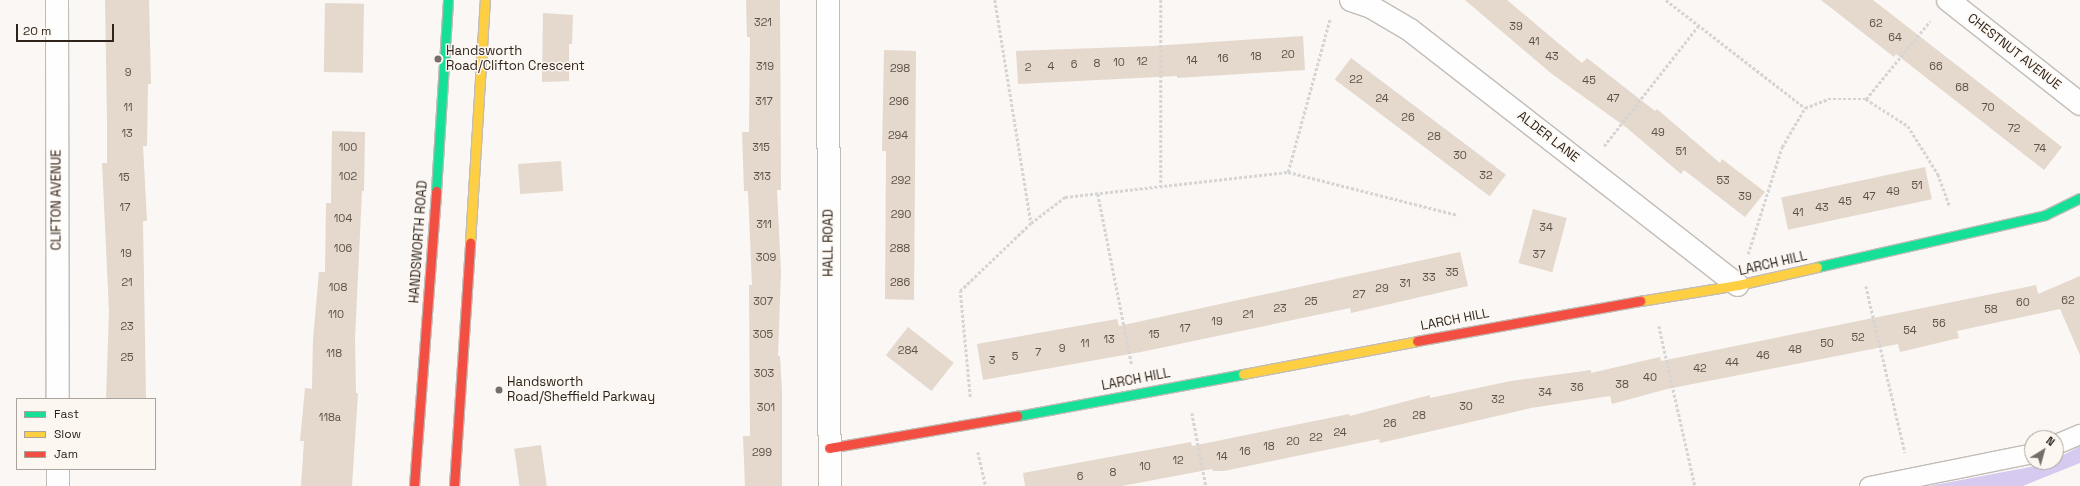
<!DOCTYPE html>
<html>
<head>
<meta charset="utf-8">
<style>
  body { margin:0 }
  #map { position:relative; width:2080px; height:486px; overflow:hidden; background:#faf7f5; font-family:"Space Grotesk",sans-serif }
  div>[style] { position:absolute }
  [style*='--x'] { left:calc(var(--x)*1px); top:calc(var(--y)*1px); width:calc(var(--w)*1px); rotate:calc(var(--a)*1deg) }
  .forest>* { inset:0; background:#d6caf0 }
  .building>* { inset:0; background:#e5d8cc; transform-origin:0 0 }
  .path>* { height:2.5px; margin-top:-1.25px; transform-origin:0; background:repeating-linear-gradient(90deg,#d6d5d4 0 3px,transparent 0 5px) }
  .roads { filter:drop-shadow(1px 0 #c2bcb6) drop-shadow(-1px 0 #c2bcb6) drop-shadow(0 1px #c2bcb6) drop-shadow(0 -1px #c2bcb6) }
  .lane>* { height:19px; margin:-9.5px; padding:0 9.5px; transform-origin:9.5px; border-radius:9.5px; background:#fefefe }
  .street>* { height:22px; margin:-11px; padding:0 11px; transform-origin:11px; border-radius:11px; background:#fefefe }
  .fast>* { height:9px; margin:-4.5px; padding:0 4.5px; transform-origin:4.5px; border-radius:4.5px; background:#16e098 }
  .slow>* { height:9px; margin:-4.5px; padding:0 4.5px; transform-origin:4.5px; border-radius:4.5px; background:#ffcf43 }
  .jam>* { height:9px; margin:-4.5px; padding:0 4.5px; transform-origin:4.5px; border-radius:4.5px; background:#f24e42 }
  .dots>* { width:11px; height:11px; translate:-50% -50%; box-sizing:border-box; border:2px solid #fdf7f2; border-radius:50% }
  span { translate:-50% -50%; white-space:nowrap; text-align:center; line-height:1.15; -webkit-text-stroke:3px #fdf7f2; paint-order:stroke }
  .number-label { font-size:11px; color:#5c5147 }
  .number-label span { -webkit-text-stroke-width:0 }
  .poi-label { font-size:13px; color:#2e241b }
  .left { translate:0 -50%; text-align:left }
  .street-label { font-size:13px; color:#2e241b }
  .legend { position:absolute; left:16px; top:398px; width:140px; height:72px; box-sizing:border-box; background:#fdf7f2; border:1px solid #aaa39c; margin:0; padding:5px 7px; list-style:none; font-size:12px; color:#2e241b }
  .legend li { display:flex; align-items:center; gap:8px; height:20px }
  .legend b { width:20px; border:1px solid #aaa39c }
  .north { position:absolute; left:2024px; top:430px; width:40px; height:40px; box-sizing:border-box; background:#fdf7f2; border:1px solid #aaa39c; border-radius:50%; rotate:37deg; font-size:11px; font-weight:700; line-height:16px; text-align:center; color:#2e241b }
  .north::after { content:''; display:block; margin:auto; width:14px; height:18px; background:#756e67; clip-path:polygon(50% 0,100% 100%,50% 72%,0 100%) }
  .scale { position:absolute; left:16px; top:24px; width:98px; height:18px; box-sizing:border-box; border:2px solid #2e241b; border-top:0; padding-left:5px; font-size:12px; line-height:14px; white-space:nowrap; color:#2e241b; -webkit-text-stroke:3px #fdf7f2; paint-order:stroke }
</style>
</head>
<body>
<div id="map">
  <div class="forest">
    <i style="clip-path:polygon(2080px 446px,2080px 463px,2023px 486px,1929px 486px,2056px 462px,2056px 459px)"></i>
  </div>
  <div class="building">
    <i style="clip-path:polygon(105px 0,149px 0,151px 84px,148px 84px,147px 146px,143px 146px,147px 221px,143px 221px,146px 399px,106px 399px,109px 311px,102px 163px,107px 163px,107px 120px)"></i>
    <i style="clip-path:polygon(746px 0,780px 0,781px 190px,777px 190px,781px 272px,778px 356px,780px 356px,782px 390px,782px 486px,745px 486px,743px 436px,750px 436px,749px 285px,752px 285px,748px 191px,744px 191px,743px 162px,742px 132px,749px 132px,750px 37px,747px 37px)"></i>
    <i style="clip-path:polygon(1465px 0,1507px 0,1582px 63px,1587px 58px,1655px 111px,1657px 109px,1720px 163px,1722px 159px,1765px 192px,1745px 217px,1684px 170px,1681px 174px,1627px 128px,1552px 74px)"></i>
    <i style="clip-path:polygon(1821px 0,1873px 0,2062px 147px,2044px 170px,1896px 54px,1894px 57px)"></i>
    <i style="left:325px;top:3px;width:39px;height:69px;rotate:1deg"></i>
    <i style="clip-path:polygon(543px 13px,573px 15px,572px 44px,569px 44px,569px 81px,542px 82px)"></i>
    <i style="clip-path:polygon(1303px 36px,1305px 70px,1177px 78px,1177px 76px,1018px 84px,1016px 51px,1153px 46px)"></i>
    <i style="clip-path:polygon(884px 50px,916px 51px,914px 300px,885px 299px,886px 151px,882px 151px)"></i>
    <i style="left:1351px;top:58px;width:194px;height:27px;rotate:37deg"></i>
    <i style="clip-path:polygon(332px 131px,365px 132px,364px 191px,362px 191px,355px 339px,356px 393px,358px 393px,352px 486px,301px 486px,304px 441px,300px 441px,305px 388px,312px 389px,313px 339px,319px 272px,325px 272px,326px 203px,331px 203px)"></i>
    <i style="left:561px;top:161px;width:30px;height:43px;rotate:86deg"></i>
    <i style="left:1925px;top:167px;width:33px;height:147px;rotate:78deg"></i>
    <i style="left:1533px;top:209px;width:35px;height:56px;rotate:15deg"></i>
    <i style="clip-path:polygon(1460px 252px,1468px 286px,1351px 313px,1350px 308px,1141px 352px,983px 380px,977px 344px,1117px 319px,1119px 326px)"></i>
    <i style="clip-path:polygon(2080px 276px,2080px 355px,2060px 309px,1957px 331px,1959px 338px,1900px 352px,1898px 344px,1667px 389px,1612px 404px,1610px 396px,1531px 408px,1380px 443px,1379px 439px,1224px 471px,1213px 471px,1212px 469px,1122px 486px,1025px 486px,1023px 473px,1191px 442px,1192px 446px,1349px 414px,1350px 416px,1430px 395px,1430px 398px,1511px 381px,1591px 370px,1591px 373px,1660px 357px,1661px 361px,2036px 285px,2038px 294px)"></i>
    <i style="left:908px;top:327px;width:58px;height:36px;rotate:38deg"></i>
    <i style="left:541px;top:445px;width:41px;height:27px;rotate:82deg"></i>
  </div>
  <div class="path">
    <i style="--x:995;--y:0;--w:226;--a:80.8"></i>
    <i style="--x:1161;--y:0;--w:187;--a:90"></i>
    <i style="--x:1666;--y:0;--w:176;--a:37.8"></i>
    <i style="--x:1805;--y:108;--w:25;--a:-21"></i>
    <i style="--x:1828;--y:99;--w:38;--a:0"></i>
    <i style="--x:1866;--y:99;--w:50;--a:32.7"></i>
    <i style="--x:1908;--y:126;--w:57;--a:58"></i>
    <i style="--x:1938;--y:174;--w:35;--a:70"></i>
    <i style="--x:1866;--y:99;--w:101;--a:-50.6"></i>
    <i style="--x:1604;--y:146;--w:154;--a:-51.9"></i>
    <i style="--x:1288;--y:172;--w:160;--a:-74.7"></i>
    <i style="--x:1098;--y:194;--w:175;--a:78.8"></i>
    <i style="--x:1748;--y:254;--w:112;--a:-72.4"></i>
    <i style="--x:1782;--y:147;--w:45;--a:-59.5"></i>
    <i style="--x:1866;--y:286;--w:171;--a:76.8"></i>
    <i style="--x:1659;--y:326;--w:164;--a:77.3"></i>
    <i style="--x:970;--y:397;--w:106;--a:-95.4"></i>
    <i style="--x:960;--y:291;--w:98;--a:-43.8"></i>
    <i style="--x:1031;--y:223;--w:43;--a:-37.4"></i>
    <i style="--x:1065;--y:197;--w:224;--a:-6.4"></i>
    <i style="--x:1288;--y:172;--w:175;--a:14.2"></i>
    <i style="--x:1192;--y:413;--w:74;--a:79.1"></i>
    <i style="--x:978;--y:452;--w:35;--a:77"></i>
  </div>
  <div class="roads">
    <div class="lane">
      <i style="--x:2056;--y:444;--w:26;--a:-23"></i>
      <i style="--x:1869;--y:486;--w:166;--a:-11.4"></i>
    </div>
    <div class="street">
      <i style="--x:57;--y:0;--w:399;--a:89.9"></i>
      <i style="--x:828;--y:0;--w:486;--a:89.8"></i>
      <i style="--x:1351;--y:0;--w:21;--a:19"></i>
      <i style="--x:1371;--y:7;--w:45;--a:30.5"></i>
      <i style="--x:1410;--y:30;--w:415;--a:37.9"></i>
      <i style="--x:1948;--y:0;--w:168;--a:38.2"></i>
      <i style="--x:58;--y:469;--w:17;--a:90"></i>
    </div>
    <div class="fast">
      <i style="--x:436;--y:191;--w:191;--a:-86.4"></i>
      <i style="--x:1817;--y:267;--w:234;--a:-12.8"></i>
      <i style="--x:2045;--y:215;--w:39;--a:-26"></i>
      <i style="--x:1017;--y:416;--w:230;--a:-10.5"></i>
    </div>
    <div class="slow">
      <i style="--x:470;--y:243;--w:243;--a:-86.5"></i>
      <i style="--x:1640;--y:301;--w:99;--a:-9.3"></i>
      <i style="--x:1738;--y:285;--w:81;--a:-12.8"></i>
      <i style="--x:1243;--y:374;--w:177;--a:-10.7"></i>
    </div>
    <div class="jam">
      <i style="--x:1417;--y:341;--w:227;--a:-10.2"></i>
      <i style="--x:829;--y:448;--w:191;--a:-9.7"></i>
      <i style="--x:414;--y:486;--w:296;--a:-85.7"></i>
      <i style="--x:454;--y:486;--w:244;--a:-86.2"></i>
    </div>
  </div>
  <div class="dots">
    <i style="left:438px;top:59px;background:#756e67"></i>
    <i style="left:499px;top:390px;background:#756e67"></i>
  </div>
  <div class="number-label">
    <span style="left:763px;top:22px">321</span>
    <span style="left:1876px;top:23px">62</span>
    <span style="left:1516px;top:26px">39</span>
    <span style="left:1895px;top:37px">64</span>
    <span style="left:1534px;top:41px">41</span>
    <span style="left:1288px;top:54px">20</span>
    <span style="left:1256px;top:56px">18</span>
    <span style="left:1552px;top:56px">43</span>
    <span style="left:1223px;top:58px">16</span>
    <span style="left:1192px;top:60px">14</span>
    <span style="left:1142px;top:61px">12</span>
    <span style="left:1119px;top:62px">10</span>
    <span style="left:1097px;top:63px">8</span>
    <span style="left:1074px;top:64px">6</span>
    <span style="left:765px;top:66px">319</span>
    <span style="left:1051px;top:66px">4</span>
    <span style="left:1936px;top:66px">66</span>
    <span style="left:1028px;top:67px">2</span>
    <span style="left:900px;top:68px">298</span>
    <span style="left:128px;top:72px">9</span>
    <span style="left:1356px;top:79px">22</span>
    <span style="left:1589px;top:80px">45</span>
    <span style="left:1962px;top:87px">68</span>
    <span style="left:1382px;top:98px">24</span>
    <span style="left:1613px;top:98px">47</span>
    <span style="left:764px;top:101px">317</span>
    <span style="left:899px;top:101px">296</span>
    <span style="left:128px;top:107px">11</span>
    <span style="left:1988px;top:107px">70</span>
    <span style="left:1408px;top:117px">26</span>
    <span style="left:2014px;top:128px">72</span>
    <span style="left:1658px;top:132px">49</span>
    <span style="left:127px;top:133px">13</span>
    <span style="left:898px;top:135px">294</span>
    <span style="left:1434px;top:136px">28</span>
    <span style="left:348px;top:147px">100</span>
    <span style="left:761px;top:147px">315</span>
    <span style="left:2040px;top:148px">74</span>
    <span style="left:1681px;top:151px">51</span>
    <span style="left:1460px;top:155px">30</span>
    <span style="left:1486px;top:175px">32</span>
    <span style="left:348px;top:176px">102</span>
    <span style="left:762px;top:176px">313</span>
    <span style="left:124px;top:177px">15</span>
    <span style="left:901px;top:180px">292</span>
    <span style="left:1723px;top:180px">53</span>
    <span style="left:1917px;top:185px">51</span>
    <span style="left:1893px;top:191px">49</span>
    <span style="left:1745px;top:196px">39</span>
    <span style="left:1869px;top:196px">47</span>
    <span style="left:1845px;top:201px">45</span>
    <span style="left:125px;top:207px">17</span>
    <span style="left:1822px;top:207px">43</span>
    <span style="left:1798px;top:212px">41</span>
    <span style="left:901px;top:214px">290</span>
    <span style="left:343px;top:218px">104</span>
    <span style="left:764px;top:224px">311</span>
    <span style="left:1546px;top:227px">34</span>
    <span style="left:343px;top:248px">106</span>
    <span style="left:900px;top:248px">288</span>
    <span style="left:126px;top:253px">19</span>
    <span style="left:1539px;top:254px">37</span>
    <span style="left:766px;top:257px">309</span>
    <span style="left:1452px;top:272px">35</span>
    <span style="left:1429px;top:277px">33</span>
    <span style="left:127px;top:282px">21</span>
    <span style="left:900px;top:282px">286</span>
    <span style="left:1405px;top:283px">31</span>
    <span style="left:338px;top:287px">108</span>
    <span style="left:1382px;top:288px">29</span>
    <span style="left:1359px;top:294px">27</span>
    <span style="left:2068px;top:300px">62</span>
    <span style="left:763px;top:301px">307</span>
    <span style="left:1311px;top:301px">25</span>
    <span style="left:2023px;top:302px">60</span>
    <span style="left:1280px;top:308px">23</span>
    <span style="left:1991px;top:309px">58</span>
    <span style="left:336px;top:314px">110</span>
    <span style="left:1248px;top:314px">21</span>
    <span style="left:1217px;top:321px">19</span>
    <span style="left:1939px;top:323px">56</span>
    <span style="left:127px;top:326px">23</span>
    <span style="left:1185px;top:328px">17</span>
    <span style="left:1910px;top:330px">54</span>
    <span style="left:763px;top:334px">305</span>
    <span style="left:1154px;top:334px">15</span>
    <span style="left:1858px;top:337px">52</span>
    <span style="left:1109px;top:339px">13</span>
    <span style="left:1085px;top:343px">11</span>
    <span style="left:1827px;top:343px">50</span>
    <span style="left:1062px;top:348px">9</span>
    <span style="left:1795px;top:349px">48</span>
    <span style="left:908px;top:350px">284</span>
    <span style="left:1038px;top:352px">7</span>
    <span style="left:334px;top:353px">118</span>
    <span style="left:1763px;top:355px">46</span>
    <span style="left:1015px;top:356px">5</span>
    <span style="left:127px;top:357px">25</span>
    <span style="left:992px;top:360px">3</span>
    <span style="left:1732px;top:362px">44</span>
    <span style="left:1700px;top:368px">42</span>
    <span style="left:764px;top:373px">303</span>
    <span style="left:1650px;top:377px">40</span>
    <span style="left:1622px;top:384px">38</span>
    <span style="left:1577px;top:387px">36</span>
    <span style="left:1545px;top:392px">34</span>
    <span style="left:1498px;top:399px">32</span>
    <span style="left:1466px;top:406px">30</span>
    <span style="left:766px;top:407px">301</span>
    <span style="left:1419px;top:415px">28</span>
    <span style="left:330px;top:417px">118a</span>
    <span style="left:1390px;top:423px">26</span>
    <span style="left:1340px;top:432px">24</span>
    <span style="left:1316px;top:437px">22</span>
    <span style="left:1293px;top:441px">20</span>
    <span style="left:1269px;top:446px">18</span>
    <span style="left:1245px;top:451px">16</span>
    <span style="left:762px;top:452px">299</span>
    <span style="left:1222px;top:456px">14</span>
    <span style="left:1178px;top:460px">12</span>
    <span style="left:1145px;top:466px">10</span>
    <span style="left:1113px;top:472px">8</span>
    <span style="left:1080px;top:476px">6</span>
  </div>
  <div class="poi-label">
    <span class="left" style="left:446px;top:59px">Handsworth<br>Road/Clifton Crescent</span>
    <span class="left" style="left:507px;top:390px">Handsworth<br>Road/Sheffield Parkway</span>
  </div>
  <div class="street-label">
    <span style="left:2014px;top:52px;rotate:38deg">CHESTNUT AVENUE</span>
    <span style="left:1548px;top:137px;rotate:38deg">ALDER LANE</span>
    <span style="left:57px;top:200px;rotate:-90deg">CLIFTON AVENUE</span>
    <span style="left:419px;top:242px;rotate:-86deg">HANDSWORTH ROAD</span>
    <span style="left:829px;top:243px;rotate:-90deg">HALL ROAD</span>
    <span style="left:1773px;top:264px;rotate:-13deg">LARCH HILL</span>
    <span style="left:1455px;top:320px;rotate:-11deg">LARCH HILL</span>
    <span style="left:1136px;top:380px;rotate:-11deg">LARCH HILL</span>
  </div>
  <ul class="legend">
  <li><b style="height:5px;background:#16e098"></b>Fast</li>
  <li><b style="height:5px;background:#ffcf43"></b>Slow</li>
  <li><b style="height:5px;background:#f24e42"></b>Jam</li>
  </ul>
  <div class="north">N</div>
  <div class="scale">20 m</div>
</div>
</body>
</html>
